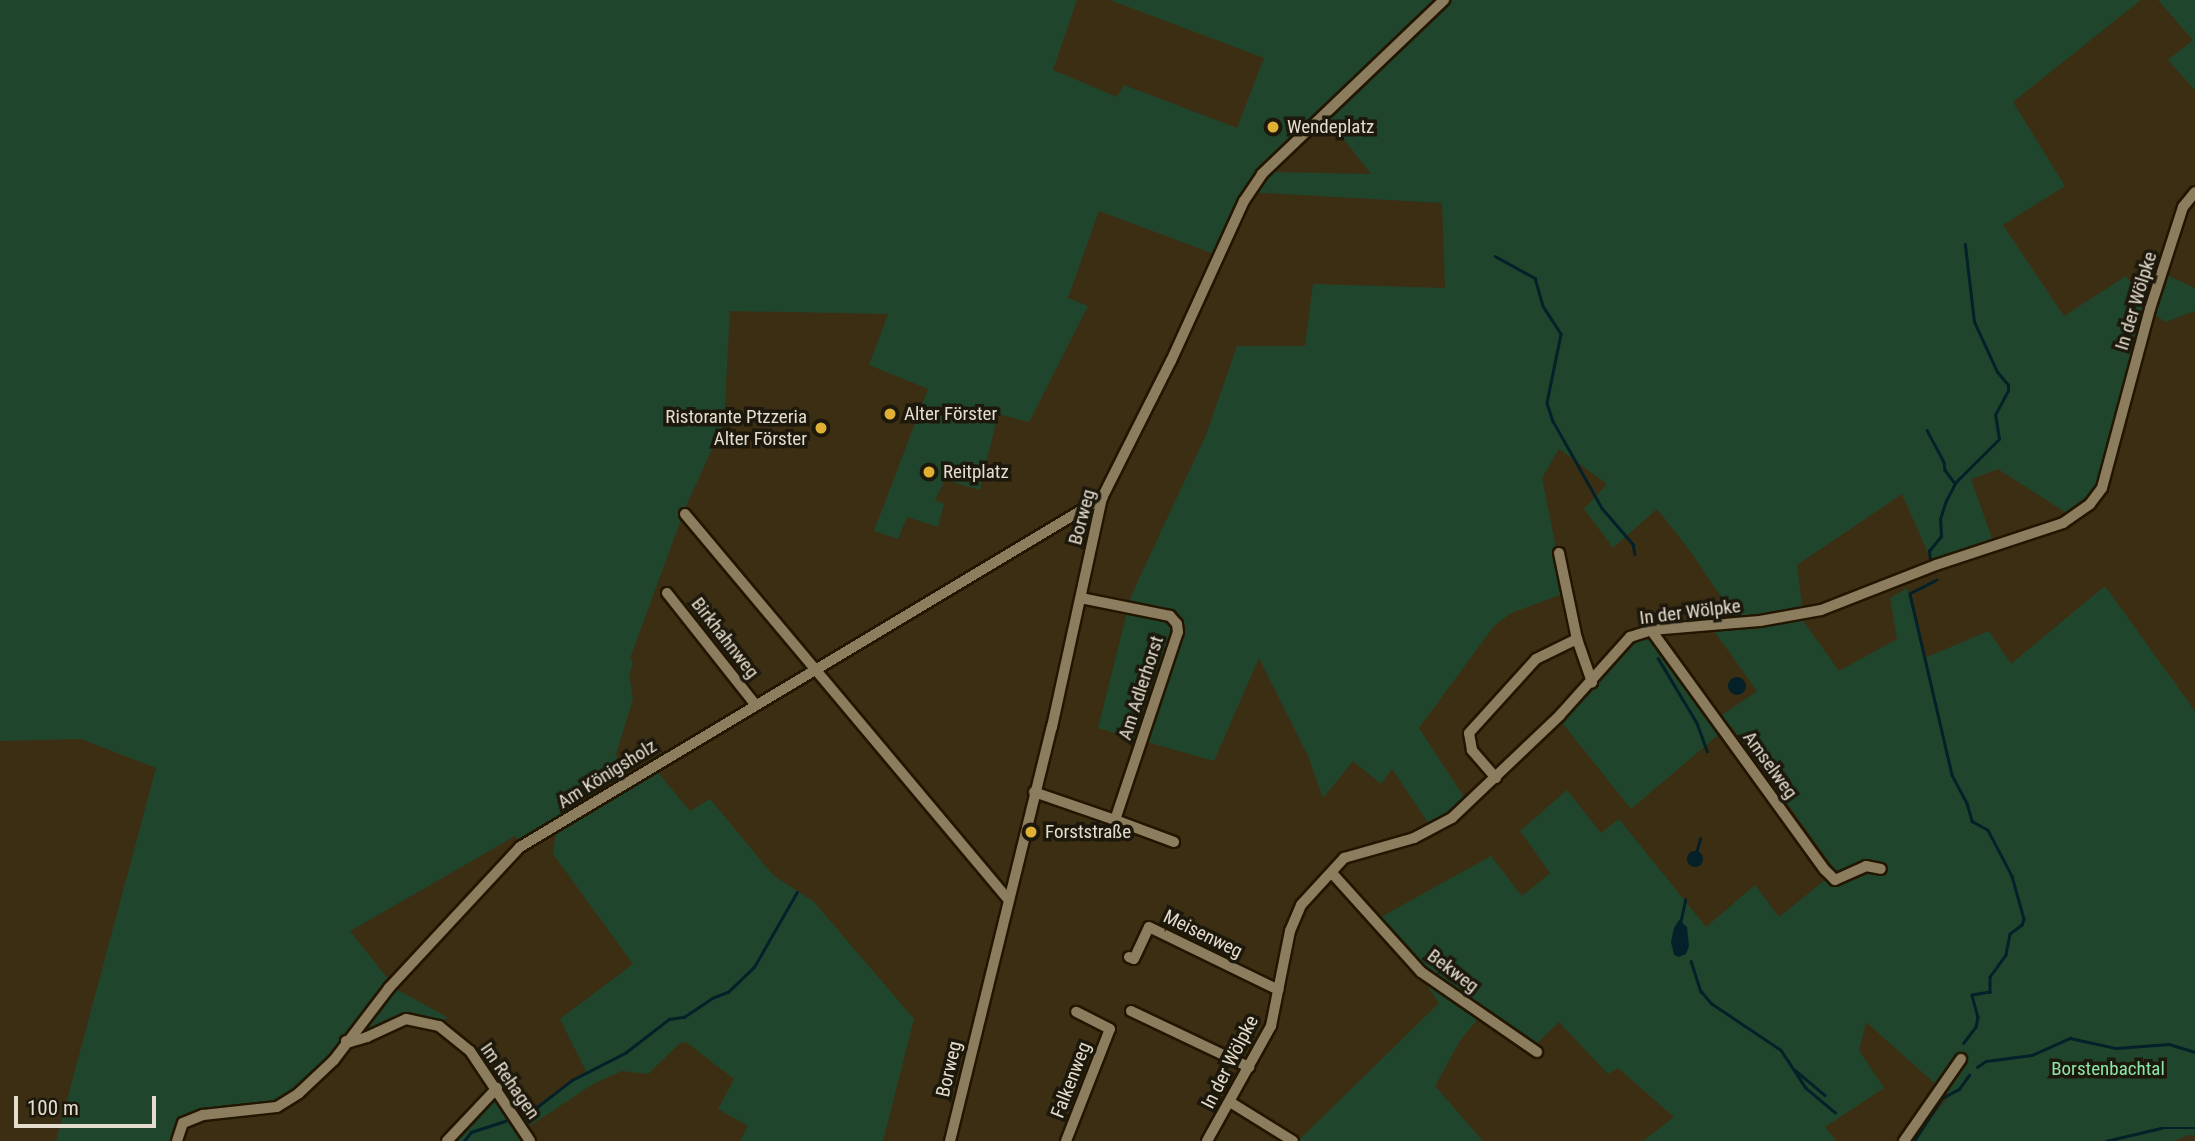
<!DOCTYPE html>
<html>
<head>
<meta charset="utf-8">
<style>
  body { margin:0 }
  #map { position:relative; width:2195px; height:1141px; overflow:hidden; background:#3c2e13; font-family:"Roboto Condensed",sans-serif }
  div>[style] { position:absolute }
  [style*='--x'] { left:calc(var(--x)*1px); top:calc(var(--y)*1px); width:calc(var(--w)*1px); rotate:calc(var(--a)*1deg) }
  .green>* { inset:0; background:#1f462d }
  .water>* { inset:0; background:#042028 }
  .round { border-radius:50% }
  .stream>* { height:2.5px; margin:-1.25px; padding:0 1.25px; transform-origin:1.25px; border-radius:1.25px; background:#042028 }
  .roads { filter:drop-shadow(2px 0 #221600) drop-shadow(-2px 0 #221600) drop-shadow(0 2px #221600) drop-shadow(0 -2px #221600) }
  .minor>* { height:10px; margin:-5px; padding:0 5px; transform-origin:5px; border-radius:5px; background:#8c7d5f }
  .dots>* { width:19px; height:19px; translate:-50% -50%; box-sizing:border-box; border:4px solid #1d180c; border-radius:50% }
  span { translate:-50% -50%; white-space:nowrap; text-align:center; line-height:1.15; -webkit-text-stroke:7px #1d180c; paint-order:stroke }
  .poi-label { font-size:19px; color:#e4dccc }
  .left { translate:0 -50%; text-align:left }
  .right { translate:-100% -50%; text-align:right }
  .street-label { font-size:19px; color:#e4dccc }
  .park-label { font-size:19px; color:#8be5a8 }
  .scale { position:absolute; left:14px; top:1096px; width:142px; height:32px; box-sizing:border-box; border:4px solid #e4dccc; border-top:0; padding-left:9px; font-size:21px; line-height:24px; white-space:nowrap; color:#e4dccc; -webkit-text-stroke:5px #1d180c; paint-order:stroke }
</style>
</head>
<body>
<div id="map">
  <div class="green">
    <i style="clip-path:polygon(evenodd,0 0,1077px 0,1053px 70px,1117px 97px,1124px 85px,1237px 128px,1264px 58px,1110px 0,2141px 0,2013px 102px,2065px 186px,2003px 225px,2064px 316px,2126px 276px,2148px 308px,2158px 271px,2195px 288px,2195px 311px,2165px 322px,2152px 312px,2106px 490px,2092px 509px,2073px 521px,2068px 514px,1998px 469px,1971px 479px,1994px 544px,1932px 562px,1902px 494px,1797px 565px,1804px 622px,1839px 671px,1897px 639px,1890px 598px,1907px 588px,1924px 658px,1989px 631px,2011px 664px,2105px 586px,2195px 711px,2195px 1136px,2189px 1135px,2174px 1141px,1912px 1141px,1949px 1096px,1866px 1022px,1859px 1050px,1884px 1088px,1825px 1127px,1836px 1141px,1643px 1141px,1674px 1117px,1618px 1068px,1608px 1074px,1559px 1022px,1536px 1044px,1487px 1008px,1461px 1039px,1435px 1086px,1483px 1141px,1298px 1141px,1439px 1003px,1381px 917px,1491px 856px,1522px 896px,1550px 873px,1520px 831px,1567px 790px,1601px 833px,1619px 819px,1706px 927px,1755px 885px,1779px 917px,1836px 871px,1730px 725px,1631px 809px,1560px 720px,1652px 626px,1719px 717px,1757px 691px,1709px 624px,1736px 623px,1732px 613px,1691px 552px,1657px 509px,1613px 548px,1584px 509px,1607px 484px,1559px 449px,1542px 478px,1565px 593px,1511px 613px,1494px 626px,1419px 728px,1467px 802px,1431px 827px,1392px 769px,1381px 784px,1353px 761px,1323px 798px,1308px 756px,1259px 658px,1214px 761px,1098px 728px,1131px 596px,1206px 435px,1237px 346px,1305px 346px,1313px 284px,1445px 288px,1442px 203px,1247px 192px,1217px 255px,1099px 211px,1068px 298px,1088px 306px,1029px 422px,998px 414px,980px 490px,945px 480px,935px 500px,944px 504px,938px 527px,907px 517px,898px 539px,874px 531px,928px 389px,869px 365px,888px 314px,730px 311px,724px 423px,686px 506px,630px 658px,633px 663px,629px 675px,633px 699px,616px 754px,618px 763px,601px 776px,594px 769px,589px 784px,599px 803px,655px 769px,690px 811px,710px 799px,773px 875px,814px 902px,914px 1019px,883px 1141px,740px 1141px,748px 1126px,718px 1109px,734px 1079px,686px 1042px,679px 1044px,648px 1074px,622px 1071px,593px 1084px,522px 1131px,527px 1141px,444px 1141px,491px 1081px,517px 1124px,586px 1071px,560px 1019px,633px 964px,553px 854px,556px 830px,525px 849px,515px 836px,350px 931px,396px 989px,447px 1017px,439px 1029px,425px 1025px,405px 1027px,344px 1051px,277px 1110px,205px 1116px,184px 1126px,180px 1141px,56px 1141px,156px 768px,81px 739px,0 741px,0 0,1327px 118px,1371px 174px,1272px 172px,1271px 172px,1327px 118px)"></i>
    <i style="clip-path:polygon(2158px 0,2195px 0,2195px 90px,2168px 60px,2193px 40px)"></i>
  </div>
  <div class="water">
    <i class="round" style="left:1728px;top:677px;width:18px;height:18px"></i>
    <i class="round" style="left:1687px;top:851px;width:16px;height:16px"></i>
    <i style="clip-path:polygon(1679px 920px,1687px 927px,1689px 946px,1686px 954px,1679px 957px,1674px 955px,1671px 942px,1674px 928px)"></i>
  </div>
  <div class="stream">
    <i style="--x:1495;--y:256;--w:46;--a:28.8"></i>
    <i style="--x:1535;--y:278;--w:29;--a:74"></i>
    <i style="--x:1543;--y:306;--w:33;--a:57"></i>
    <i style="--x:1561;--y:334;--w:70;--a:101.5"></i>
    <i style="--x:1547;--y:403;--w:19;--a:72"></i>
    <i style="--x:1553;--y:421;--w:100;--a:60.6"></i>
    <i style="--x:1602;--y:508;--w:48;--a:49.3"></i>
    <i style="--x:1633;--y:544;--w:10;--a:79"></i>
    <i style="--x:1927;--y:430;--w:36;--a:62"></i>
    <i style="--x:1944;--y:462;--w:8;--a:83"></i>
    <i style="--x:1945;--y:470;--w:15;--a:53"></i>
    <i style="--x:1930;--y:560;--w:9;--a:-96"></i>
    <i style="--x:1929;--y:551;--w:19;--a:-51"></i>
    <i style="--x:1941;--y:536;--w:17;--a:-93"></i>
    <i style="--x:1940;--y:519;--w:19;--a:-72"></i>
    <i style="--x:1946;--y:501;--w:20;--a:-63"></i>
    <i style="--x:1955;--y:483;--w:62;--a:-45"></i>
    <i style="--x:1999;--y:439;--w:24;--a:-99"></i>
    <i style="--x:1995;--y:415;--w:27;--a:-62"></i>
    <i style="--x:2008;--y:391;--w:6;--a:-90"></i>
    <i style="--x:2008;--y:385;--w:17;--a:-130"></i>
    <i style="--x:1997;--y:372;--w:55;--a:-114.7"></i>
    <i style="--x:1974;--y:322;--w:78;--a:-96.7"></i>
    <i style="--x:1937;--y:580;--w:30;--a:153"></i>
    <i style="--x:1910;--y:594;--w:186;--a:76.9"></i>
    <i style="--x:1952;--y:775;--w:32;--a:62"></i>
    <i style="--x:1967;--y:803;--w:19;--a:74"></i>
    <i style="--x:1972;--y:821;--w:18;--a:29"></i>
    <i style="--x:1988;--y:830;--w:52;--a:62.4"></i>
    <i style="--x:2012;--y:876;--w:45;--a:74.4"></i>
    <i style="--x:2024;--y:919;--w:6;--a:108"></i>
    <i style="--x:2022;--y:925;--w:15;--a:143"></i>
    <i style="--x:2010;--y:934;--w:21;--a:101"></i>
    <i style="--x:2006;--y:955;--w:27;--a:126"></i>
    <i style="--x:1990;--y:977;--w:15;--a:90"></i>
    <i style="--x:1990;--y:992;--w:18;--a:171"></i>
    <i style="--x:1972;--y:995;--w:23;--a:75"></i>
    <i style="--x:1978;--y:1017;--w:10;--a:101"></i>
    <i style="--x:1976;--y:1027;--w:20;--a:127"></i>
    <i style="--x:1658;--y:658;--w:76;--a:59"></i>
    <i style="--x:1697;--y:723;--w:30;--a:70"></i>
    <i style="--x:1696;--y:853;--w:15;--a:-74"></i>
    <i style="--x:1680;--y:924;--w:25;--a:-78"></i>
    <i style="--x:1691;--y:961;--w:32;--a:72"></i>
    <i style="--x:1701;--y:991;--w:16;--a:50"></i>
    <i style="--x:1711;--y:1003;--w:84;--a:33.9"></i>
    <i style="--x:1781;--y:1050;--w:45;--a:56.7"></i>
    <i style="--x:1806;--y:1088;--w:38;--a:40"></i>
    <i style="--x:1977;--y:1067;--w:11;--a:-34"></i>
    <i style="--x:1986;--y:1061;--w:46;--a:-7.4"></i>
    <i style="--x:2032;--y:1055;--w:42;--a:-24.1"></i>
    <i style="--x:2070;--y:1038;--w:47;--a:12.3"></i>
    <i style="--x:2116;--y:1048;--w:53;--a:-4.3"></i>
    <i style="--x:2169;--y:1044;--w:27;--a:17"></i>
    <i style="--x:1795;--y:1070;--w:39;--a:40"></i>
    <i style="--x:519;--y:1107;--w:11;--a:63"></i>
    <i style="--x:524;--y:1117;--w:61;--a:-37.6"></i>
    <i style="--x:572;--y:1080;--w:59;--a:-27"></i>
    <i style="--x:625;--y:1053;--w:56;--a:-37.7"></i>
    <i style="--x:669;--y:1019;--w:15;--a:-8"></i>
    <i style="--x:684;--y:1017;--w:34;--a:-34"></i>
    <i style="--x:712;--y:998;--w:17;--a:-21"></i>
    <i style="--x:728;--y:992;--w:36;--a:-44"></i>
    <i style="--x:754;--y:967;--w:86;--a:-60.2"></i>
    <i style="--x:464;--y:1141;--w:11;--a:-52"></i>
    <i style="--x:471;--y:1132;--w:36;--a:-18"></i>
    <i style="--x:1914;--y:1141;--w:51;--a:-56.9"></i>
    <i style="--x:1942;--y:1098;--w:19;--a:-28"></i>
    <i style="--x:1959;--y:1089;--w:17;--a:-54"></i>
    <i style="--x:2106;--y:1141;--w:57;--a:-13.3"></i>
    <i style="--x:2161;--y:1128;--w:34;--a:0"></i>
  </div>
  <div class="roads">
    <div class="minor">
      <i style="--x:685;--y:514;--w:501;--a:50.02"></i>
      <i style="--x:1559;--y:553;--w:88;--a:78.2"></i>
      <i style="--x:1577;--y:639;--w:46;--a:70.8"></i>
      <i style="--x:667;--y:593;--w:142;--a:51.6"></i>
      <i style="--x:1651;--y:630;--w:296;--a:54.1"></i>
      <i style="--x:1825;--y:870;--w:14;--a:45"></i>
      <i style="--x:1835;--y:880;--w:34;--a:-24"></i>
      <i style="--x:1866;--y:866;--w:15;--a:11"></i>
      <i style="--x:1496;--y:778;--w:37;--a:-131"></i>
      <i style="--x:1472;--y:750;--w:17;--a:-100"></i>
      <i style="--x:1469;--y:733;--w:100;--a:-47.8"></i>
      <i style="--x:1536;--y:659;--w:46;--a:-26"></i>
      <i style="--x:1034;--y:792;--w:86;--a:19.1"></i>
      <i style="--x:1115;--y:820;--w:198;--a:-71.5"></i>
      <i style="--x:1178;--y:632;--w:8;--a:-97"></i>
      <i style="--x:1177;--y:624;--w:11;--a:-131"></i>
      <i style="--x:1170;--y:616;--w:91;--a:-168.6"></i>
      <i style="--x:1115;--y:820;--w:63;--a:20.4"></i>
      <i style="--x:1332;--y:873;--w:133;--a:48"></i>
      <i style="--x:1421;--y:972;--w:141;--a:34.6"></i>
      <i style="--x:1129;--y:957;--w:5;--a:22"></i>
      <i style="--x:1134;--y:959;--w:35;--a:-65"></i>
      <i style="--x:1149;--y:927;--w:144;--a:25.9"></i>
      <i style="--x:1131;--y:1011;--w:131;--a:25.4"></i>
      <i style="--x:346;--y:1041;--w:4;--a:14"></i>
      <i style="--x:350;--y:1042;--w:18;--a:-16"></i>
      <i style="--x:367;--y:1037;--w:43;--a:-24.8"></i>
      <i style="--x:406;--y:1019;--w:34;--a:12"></i>
      <i style="--x:439;--y:1026;--w:40;--a:39"></i>
      <i style="--x:470;--y:1051;--w:108;--a:56.3"></i>
      <i style="--x:1230;--y:1102;--w:74;--a:31.8"></i>
      <i style="--x:177;--y:1141;--w:19;--a:-72"></i>
      <i style="--x:183;--y:1123;--w:22;--a:-22"></i>
      <i style="--x:203;--y:1115;--w:74;--a:-6.2"></i>
      <i style="--x:277;--y:1107;--w:26;--a:-32"></i>
      <i style="--x:299;--y:1093;--w:48;--a:-43.3"></i>
      <i style="--x:334;--y:1060;--w:91;--a:-52.6"></i>
      <i style="--x:389;--y:988;--w:192;--a:-47.1"></i>
      <i style="--x:520;--y:847;--w:679;--a:-30.95"></i>
      <i style="--x:447;--y:1141;--w:73;--a:-46.7"></i>
      <i style="--x:950;--y:1141;--w:426;--a:-76.2"></i>
      <i style="--x:1052;--y:727;--w:234;--a:-77.7"></i>
      <i style="--x:1102;--y:498;--w:153;--a:-63.3"></i>
      <i style="--x:1171;--y:361;--w:176;--a:-65.5"></i>
      <i style="--x:1244;--y:201;--w:32;--a:-56"></i>
      <i style="--x:1262;--y:174;--w:252;--a:-43.7"></i>
      <i style="--x:1066;--y:1141;--w:120;--a:-68.6"></i>
      <i style="--x:1110;--y:1029;--w:38;--a:-153"></i>
      <i style="--x:1207;--y:1141;--w:132;--a:-60.9"></i>
      <i style="--x:1271;--y:1026;--w:97;--a:-78.7"></i>
      <i style="--x:1290;--y:931;--w:28;--a:-67"></i>
      <i style="--x:1301;--y:905;--w:64;--a:-47.5"></i>
      <i style="--x:1344;--y:858;--w:73;--a:-15.9"></i>
      <i style="--x:1414;--y:838;--w:43;--a:-27.8"></i>
      <i style="--x:1452;--y:818;--w:149;--a:-43.6"></i>
      <i style="--x:1560;--y:715;--w:105;--a:-48.1"></i>
      <i style="--x:1630;--y:637;--w:22;--a:-18"></i>
      <i style="--x:1651;--y:630;--w:109;--a:-4.7"></i>
      <i style="--x:1760;--y:621;--w:62;--a:-10.2"></i>
      <i style="--x:1821;--y:610;--w:123;--a:-21.4"></i>
      <i style="--x:1936;--y:565;--w:134;--a:-18.3"></i>
      <i style="--x:2063;--y:523;--w:33;--a:-35"></i>
      <i style="--x:2090;--y:504;--w:20;--a:-53"></i>
      <i style="--x:2102;--y:488;--w:185;--a:-75"></i>
      <i style="--x:2150;--y:309;--w:107;--a:-72.1"></i>
      <i style="--x:2183;--y:207;--w:19;--a:-51"></i>
      <i style="--x:1904;--y:1141;--w:100;--a:-55.2"></i>
    </div>
  </div>
  <div class="dots">
    <i style="left:1273px;top:127px;background:#e0b034"></i>
    <i style="left:890px;top:414px;background:#e0b034"></i>
    <i style="left:821px;top:428px;background:#e0b034"></i>
    <i style="left:929px;top:472px;background:#e0b034"></i>
    <i style="left:1031px;top:832px;background:#e0b034"></i>
  </div>
  <div class="poi-label">
    <span class="left" style="left:1287px;top:127px">Wendeplatz</span>
    <span class="left" style="left:904px;top:414px">Alter Förster</span>
    <span class="right" style="left:807px;top:428px">Ristorante Ptzzeria<br>Alter Förster</span>
    <span class="left" style="left:943px;top:472px">Reitplatz</span>
    <span class="left" style="left:1045px;top:832px">Forststraße</span>
  </div>
  <div class="street-label">
    <span style="left:2136px;top:301px;rotate:-73deg">In der Wölpke</span>
    <span style="left:1082px;top:517px;rotate:-75deg">Borweg</span>
    <span style="left:1690px;top:612px;rotate:-7deg">In der Wölpke</span>
    <span style="left:725px;top:638px;rotate:52deg">Birkhahnweg</span>
    <span style="left:1141px;top:688px;rotate:-72deg">Am Adlerhorst</span>
    <span style="left:1770px;top:765px;rotate:54deg">Amselweg</span>
    <span style="left:607px;top:774px;rotate:-32deg">Am Königsholz</span>
    <span style="left:1203px;top:934px;rotate:26deg">Meisenweg</span>
    <span style="left:1453px;top:971px;rotate:37deg">Bekweg</span>
    <span style="left:1230px;top:1062px;rotate:-63deg">In der Wölpke</span>
    <span style="left:949px;top:1069px;rotate:-77deg">Borweg</span>
    <span style="left:1071px;top:1080px;rotate:-69deg">Falkenweg</span>
    <span style="left:510px;top:1081px;rotate:55deg">Im Rehagen</span>
  </div>
  <div class="park-label">
    <span style="left:2108px;top:1069px">Borstenbachtal</span>
  </div>
  <div class="scale">100 m</div>
</div>
</body>
</html>
